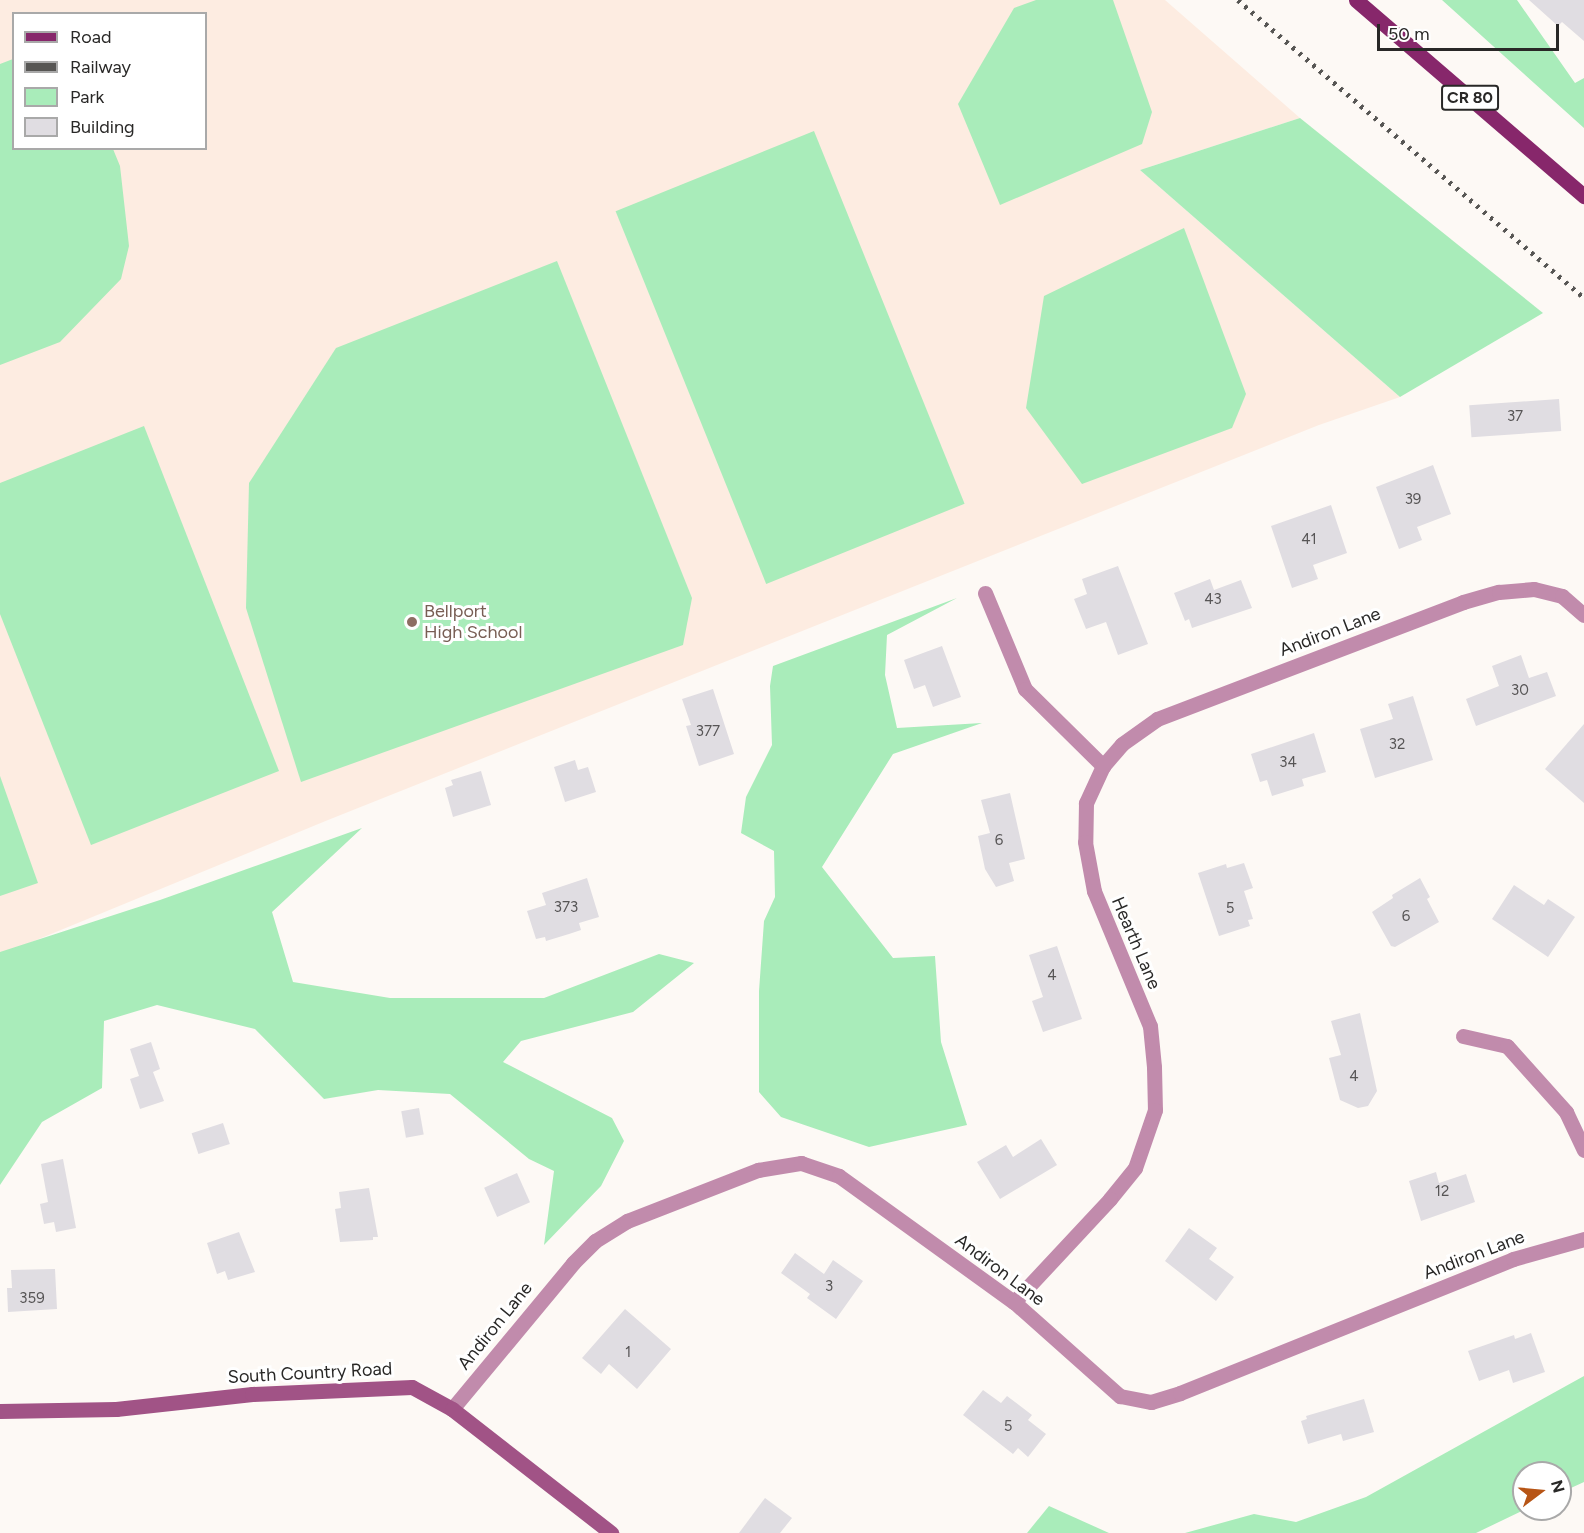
<!DOCTYPE html>
<html>
<head>
<meta charset="utf-8">
<style>
  body { margin:0 }
  #map { position:relative; width:1584px; height:1533px; overflow:hidden; background:#fdf9f5; font-family:Figtree,sans-serif }
  div>[style] { position:absolute }
  [style*='--x'] { left:calc(var(--x)*1px); top:calc(var(--y)*1px); width:calc(var(--w)*1px); rotate:calc(var(--a)*1deg) }
  .education>* { inset:0; background:#fdece1 }
  .green>* { inset:0; background:#a9ecba; transform-origin:0 0 }
  .building>* { inset:0; background:#e0dde2; transform-origin:0 0 }
  .minor>* { height:15px; margin:-7.5px; padding:0 7.5px; transform-origin:7.5px; border-radius:7.5px; background:#c18bac }
  .secondary>* { height:15px; margin:-7.5px; padding:0 7.5px; transform-origin:7.5px; border-radius:7.5px; background:#a15386 }
  .primary>* { height:15px; margin:-7.5px; padding:0 7.5px; transform-origin:7.5px; border-radius:7.5px; background:#87276b }
  .rail>* { height:4.5px; margin-top:-2.25px; transform-origin:0; background:repeating-linear-gradient(90deg,#575654 0 3px,transparent 0 9px) }
  .dots>* { width:16px; height:16px; translate:-50% -50%; box-sizing:border-box; border:3px solid #fff; border-radius:50% }
  span { translate:-50% -50%; white-space:nowrap; text-align:center; line-height:1.15; -webkit-text-stroke:6px #fff; paint-order:stroke }
  .number-label { font-size:15px; color:#575556 }
  .number-label span { -webkit-text-stroke-width:0 }
  .shield-label span { padding:2px 4px; background:#fff; border:2px solid; border-radius:4px; -webkit-text-stroke-width:0 }
  .shield-label { font-size:16px; color:#292827; font-weight:700 }
  .education-label { font-size:18px; color:#785e54 }
  .left { translate:0 -50%; text-align:left }
  .street-label { font-size:18px; color:#292827 }
  .legend { position:absolute; left:12px; top:12px; width:195px; height:138px; box-sizing:border-box; background:#fff; border:2px solid #a9a9a9; margin:0; padding:8px 10px; list-style:none; font-size:18px; color:#292827 }
  .legend li { display:flex; align-items:center; gap:12px; height:30px }
  .legend b { width:30px; border:2px solid #a9a9a9 }
  .north { position:absolute; left:1512px; top:1461px; width:60px; height:60px; box-sizing:border-box; background:#fff; border:2px solid #a9a9a9; border-radius:50%; rotate:74deg; font-size:16px; font-weight:700; line-height:24px; text-align:center; color:#292827 }
  .north::after { content:''; display:block; margin:auto; width:21px; height:27px; background:#b75516; clip-path:polygon(50% 0,100% 100%,50% 72%,0 100%) }
  .scale { position:absolute; left:1377px; top:24px; width:182px; height:27px; box-sizing:border-box; border:3px solid #292827; border-top:0; padding-left:8px; font-size:18px; line-height:21px; white-space:nowrap; color:#292827; -webkit-text-stroke:4px #fff; paint-order:stroke }
</style>
</head>
<body>
<div id="map">
  <div class="education">
    <i style="clip-path:polygon(evenodd,0 0,1165px 0,1300px 118px,1140px 170px,1400px 397px,1319px 425px,328px 820px,0 955px,0 0,14px 14px,206px 14px,206px 148px,14px 148px,14px 14px)"></i>
  </div>
  <div class="green">
    <i style="clip-path:polygon(1036px 0,1113px 0,1152px 112px,1142px 144px,1000px 205px,958px 104px,1014px 8px)"></i>
    <i style="clip-path:polygon(1442px 0,1517px 0,1575px 83px,1584px 78px,1584px 128px)"></i>
    <i style="clip-path:polygon(13px 59px,14px 148px,113px 149px,120px 166px,129px 246px,121px 279px,60px 342px,0 365px,0 64px)"></i>
    <i style="clip-path:polygon(1300px 118px,1543px 313px,1400px 397px,1140px 170px)"></i>
    <i style="left:814px;top:131px;width:402px;height:214px;rotate:68deg"></i>
    <i style="clip-path:polygon(1184px 228px,1246px 394px,1232px 428px,1082px 484px,1026px 408px,1044px 296px)"></i>
    <i style="clip-path:polygon(557px 261px,692px 598px,683px 645px,301px 782px,246px 608px,249px 483px,336px 348px)"></i>
    <i style="clip-path:polygon(144px 426px,279px 771px,91px 845px,0 614px,0 483px)"></i>
    <i style="clip-path:polygon(957px 598px,887px 635px,885px 675px,897px 728px,982px 723px,893px 754px,822px 867px,893px 958px,935px 956px,941px 1042px,967px 1125px,869px 1147px,781px 1117px,759px 1092px,759px 991px,764px 921px,775px 897px,774px 851px,741px 833px,746px 797px,772px 745px,770px 686px,773px 666px)"></i>
    <i style="clip-path:polygon(0 776px,38px 883px,0 896px)"></i>
    <i style="clip-path:polygon(362px 828px,272px 912px,293px 982px,390px 998px,544px 998px,659px 954px,694px 963px,633px 1012px,521px 1041px,503px 1062px,612px 1118px,624px 1141px,601px 1186px,544px 1245px,554px 1171px,529px 1159px,450px 1094px,378px 1090px,324px 1099px,255px 1029px,157px 1005px,104px 1021px,102px 1088px,42px 1122px,0 1185px,0 952px,160px 900px)"></i>
    <i style="clip-path:polygon(1584px 1376px,1584px 1482px,1560px 1493px,1560px 1473px,1524px 1473px,1526px 1509px,1476px 1533px,1185px 1533px,1254px 1514px,1296px 1522px,1366px 1497px)"></i>
    <i style="clip-path:polygon(1049px 1506px,1109px 1533px,1027px 1533px)"></i>
  </div>
  <div class="building">
    <i style="clip-path:polygon(1529px 0,1584px 0,1584px 41px,1562px 22px,1558px 26px)"></i>
    <i style="left:1559px;top:399px;width:32px;height:90px;rotate:86deg"></i>
    <i style="clip-path:polygon(1433px 465px,1451px 514px,1417px 527px,1422px 540px,1399px 549px,1376px 487px)"></i>
    <i style="clip-path:polygon(1331px 505px,1347px 553px,1313px 565px,1318px 579px,1292px 588px,1271px 526px)"></i>
    <i style="clip-path:polygon(1118px 566px,1148px 644px,1118px 655px,1106px 622px,1086px 629px,1074px 599px,1087px 594px,1082px 579px)"></i>
    <i style="clip-path:polygon(1210px 579px,1214px 590px,1241px 580px,1252px 608px,1192px 628px,1189px 619px,1185px 621px,1174px 593px)"></i>
    <i style="clip-path:polygon(942px 646px,961px 697px,933px 707px,925px 685px,914px 689px,904px 660px)"></i>
    <i style="clip-path:polygon(1521px 655px,1529px 678px,1547px 672px,1556px 696px,1476px 726px,1466px 699px,1499px 686px,1492px 666px)"></i>
    <i style="clip-path:polygon(713px 689px,734px 754px,699px 766px,686px 726px,691px 725px,682px 699px)"></i>
    <i style="clip-path:polygon(1413px 696px,1433px 760px,1375px 778px,1360px 729px,1393px 719px,1388px 704px)"></i>
    <i style="clip-path:polygon(1584px 724px,1584px 803px,1545px 769px)"></i>
    <i style="clip-path:polygon(1314px 733px,1326px 772px,1302px 779px,1304px 786px,1272px 796px,1267px 780px,1260px 782px,1251px 754px)"></i>
    <i style="clip-path:polygon(575px 760px,578px 770px,588px 767px,596px 792px,565px 802px,554px 767px)"></i>
    <i style="clip-path:polygon(481px 771px,491px 805px,453px 817px,445px 788px,453px 785px,451px 780px)"></i>
    <i style="clip-path:polygon(1010px 793px,1025px 859px,1009px 863px,1014px 881px,996px 887px,985px 869px,978px 836px,990px 833px,981px 800px)"></i>
    <i style="clip-path:polygon(1244px 863px,1253px 888px,1244px 891px,1253px 919px,1248px 920px,1250px 926px,1219px 936px,1198px 873px,1226px 864px,1227px 868px)"></i>
    <i style="clip-path:polygon(587px 878px,599px 917px,579px 923px,581px 930px,569px 934px,546px 941px,545px 937px,536px 939px,527px 911px,546px 905px,542px 893px)"></i>
    <i style="clip-path:polygon(1420px 878px,1430px 897px,1427px 899px,1439px 922px,1395px 947px,1391px 946px,1372px 912px,1393px 898px,1392px 895px)"></i>
    <i style="clip-path:polygon(1514px 885px,1544px 905px,1548px 899px,1575px 917px,1548px 957px,1492px 919px)"></i>
    <i style="clip-path:polygon(1057px 946px,1082px 1019px,1043px 1032px,1032px 1001px,1043px 997px,1029px 955px)"></i>
    <i style="clip-path:polygon(1360px 1013px,1377px 1091px,1368px 1106px,1358px 1108px,1340px 1100px,1329px 1058px,1341px 1055px,1331px 1021px)"></i>
    <i style="clip-path:polygon(151px 1042px,160px 1069px,153px 1072px,164px 1101px,140px 1109px,130px 1079px,139px 1076px,130px 1049px)"></i>
    <i style="left:419px;top:1108px;width:27px;height:18px;rotate:80deg"></i>
    <i style="left:223px;top:1123px;width:22px;height:33px;rotate:72deg"></i>
    <i style="clip-path:polygon(1041px 1139px,1057px 1165px,1000px 1199px,977px 1162px,1006px 1145px,1013px 1157px)"></i>
    <i style="clip-path:polygon(63px 1159px,76px 1228px,56px 1232px,54px 1222px,44px 1224px,40px 1204px,48px 1202px,41px 1164px)"></i>
    <i style="clip-path:polygon(1436px 1172px,1439px 1183px,1466px 1174px,1475px 1202px,1421px 1221px,1409px 1181px)"></i>
    <i style="left:517px;top:1173px;width:32px;height:36px;rotate:66deg"></i>
    <i style="clip-path:polygon(369px 1188px,378px 1237px,373px 1237px,373px 1240px,340px 1242px,335px 1209px,341px 1208px,339px 1192px)"></i>
    <i style="clip-path:polygon(1189px 1228px,1217px 1248px,1209px 1259px,1234px 1277px,1216px 1301px,1165px 1261px)"></i>
    <i style="clip-path:polygon(239px 1232px,255px 1272px,228px 1280px,225px 1271px,217px 1274px,207px 1243px)"></i>
    <i style="clip-path:polygon(795px 1253px,824px 1274px,833px 1260px,863px 1281px,836px 1319px,807px 1298px,810px 1294px,781px 1273px)"></i>
    <i style="clip-path:polygon(55px 1269px,57px 1309px,8px 1312px,7px 1288px,12px 1288px,11px 1270px)"></i>
    <i style="clip-path:polygon(625px 1309px,671px 1349px,637px 1389px,609px 1364px,601px 1374px,582px 1358px)"></i>
    <i style="clip-path:polygon(1531px 1333px,1545px 1372px,1513px 1383px,1509px 1370px,1479px 1381px,1468px 1351px,1514px 1335px,1515px 1339px)"></i>
    <i style="clip-path:polygon(983px 1390px,1001px 1403px,1007px 1396px,1032px 1415px,1028px 1420px,1046px 1434px,1028px 1457px,1018px 1448px,1013px 1454px,963px 1415px)"></i>
    <i style="clip-path:polygon(1364px 1399px,1374px 1432px,1343px 1441px,1341px 1434px,1308px 1444px,1301px 1421px,1307px 1419px,1306px 1416px)"></i>
    <i style="clip-path:polygon(765px 1498px,792px 1518px,780px 1533px,739px 1533px)"></i>
  </div>
  <div class="minor">
    <i style="--x:985;--y:593;--w:104;--a:67.4"></i>
    <i style="--x:1025;--y:689;--w:110;--a:44.6"></i>
    <i style="--x:1103;--y:766;--w:41;--a:114.7"></i>
    <i style="--x:1086;--y:803;--w:39;--a:91"></i>
    <i style="--x:1085;--y:842;--w:50;--a:79.6"></i>
    <i style="--x:1094;--y:891;--w:146;--a:67.5"></i>
    <i style="--x:1150;--y:1026;--w:41;--a:84.4"></i>
    <i style="--x:1154;--y:1067;--w:43;--a:88.7"></i>
    <i style="--x:1155;--y:1110;--w:61;--a:109"></i>
    <i style="--x:1135;--y:1168;--w:40;--a:129"></i>
    <i style="--x:1110;--y:1199;--w:141;--a:133"></i>
    <i style="--x:1103;--y:766;--w:29;--a:-49"></i>
    <i style="--x:1122;--y:744;--w:43;--a:-35.5"></i>
    <i style="--x:1157;--y:719;--w:328;--a:-20.9"></i>
    <i style="--x:1463;--y:602;--w:37;--a:-16"></i>
    <i style="--x:1499;--y:592;--w:35;--a:-5"></i>
    <i style="--x:1534;--y:589;--w:29;--a:14"></i>
    <i style="--x:1562;--y:596;--w:29;--a:41"></i>
    <i style="--x:1463;--y:1036;--w:45;--a:12.8"></i>
    <i style="--x:1507;--y:1046;--w:89;--a:48.2"></i>
    <i style="--x:1566;--y:1112;--w:42;--a:64.7"></i>
    <i style="--x:452;--y:1409;--w:190;--a:-50.3"></i>
    <i style="--x:573;--y:1263;--w:31;--a:-45"></i>
    <i style="--x:595;--y:1241;--w:38;--a:-32"></i>
    <i style="--x:627;--y:1221;--w:141;--a:-21.3"></i>
    <i style="--x:758;--y:1170;--w:44;--a:-9.2"></i>
    <i style="--x:801;--y:1163;--w:40;--a:18.9"></i>
    <i style="--x:839;--y:1176;--w:216;--a:35.8"></i>
    <i style="--x:1014;--y:1302;--w:142;--a:41.6"></i>
    <i style="--x:1120;--y:1396;--w:32;--a:11"></i>
    <i style="--x:1151;--y:1402;--w:30;--a:-17"></i>
    <i style="--x:1180;--y:1393;--w:359;--a:-21.9"></i>
    <i style="--x:1513;--y:1259;--w:74;--a:-15.7"></i>
  </div>
  <div class="secondary">
    <i style="--x:0;--y:1411;--w:116;--a:-1"></i>
    <i style="--x:116;--y:1409;--w:137;--a:-6.3"></i>
    <i style="--x:252;--y:1394;--w:160;--a:-2.5"></i>
    <i style="--x:412;--y:1387;--w:46;--a:28.8"></i>
    <i style="--x:452;--y:1409;--w:202;--a:37.9"></i>
  </div>
  <div class="primary">
    <i style="--x:1356;--y:0;--w:301;--a:40.7"></i>
  </div>
  <div class="rail">
    <i style="--x:1238;--y:0;--w:457;--a:40.7"></i>
  </div>
  <div class="dots">
    <i style="left:412px;top:622px;background:#8d6e63"></i>
  </div>
  <div class="number-label">
    <span style="left:1515px;top:417px">37</span>
    <span style="left:1413px;top:500px">39</span>
    <span style="left:1309px;top:540px">41</span>
    <span style="left:1213px;top:600px">43</span>
    <span style="left:1520px;top:691px">30</span>
    <span style="left:708px;top:732px">377</span>
    <span style="left:1397px;top:745px">32</span>
    <span style="left:1288px;top:763px">34</span>
    <span style="left:999px;top:841px">6</span>
    <span style="left:566px;top:908px">373</span>
    <span style="left:1230px;top:909px">5</span>
    <span style="left:1406px;top:917px">6</span>
    <span style="left:1052px;top:976px">4</span>
    <span style="left:1354px;top:1077px">4</span>
    <span style="left:1442px;top:1192px">12</span>
    <span style="left:829px;top:1287px">3</span>
    <span style="left:32px;top:1299px">359</span>
    <span style="left:628px;top:1353px">1</span>
    <span style="left:1008px;top:1427px">5</span>
  </div>
  <div class="shield-label">
    <span style="left:1470px;top:98px">CR 80</span>
  </div>
  <div class="education-label">
    <span class="left" style="left:424px;top:622px">Bellport<br>High School</span>
  </div>
  <div class="street-label">
    <span style="left:1330px;top:632px;rotate:-21deg">Andiron Lane</span>
    <span style="left:1136px;top:943px;rotate:67deg">Hearth Lane</span>
    <span style="left:1474px;top:1255px;rotate:-21deg">Andiron Lane</span>
    <span style="left:1000px;top:1270px;rotate:37deg">Andiron Lane</span>
    <span style="left:495px;top:1326px;rotate:-51deg">Andiron Lane</span>
    <span style="left:310px;top:1373px;rotate:-3deg">South Country Road</span>
  </div>
  <ul class="legend">
  <li><b style="height:8px;background:#87276b"></b>Road</li>
  <li><b style="height:8px;background:#575654"></b>Railway</li>
  <li><b style="height:16px;background:#a9ecba"></b>Park</li>
  <li><b style="height:16px;background:#e0dde2"></b>Building</li>
  </ul>
  <div class="north">N</div>
  <div class="scale">50 m</div>
</div>
</body>
</html>
